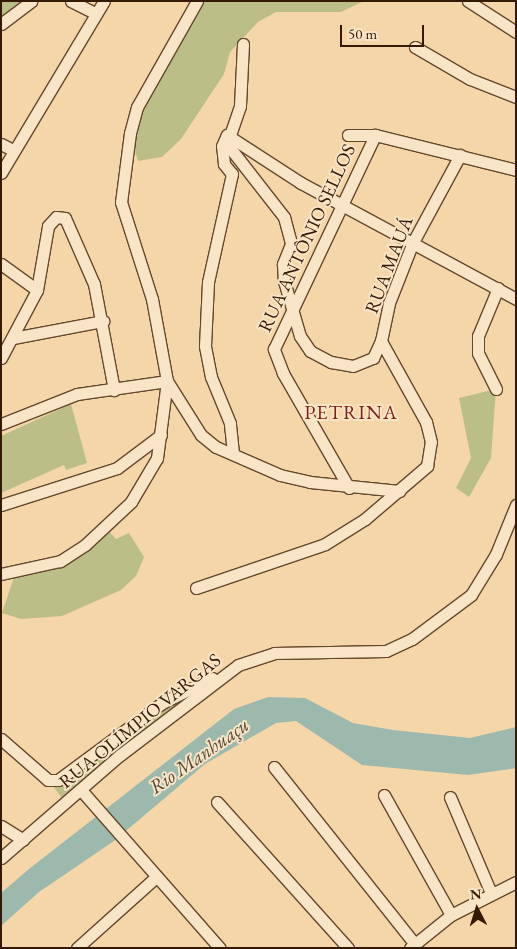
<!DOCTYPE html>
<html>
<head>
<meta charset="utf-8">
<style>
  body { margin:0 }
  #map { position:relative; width:517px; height:949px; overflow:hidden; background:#f5d6a9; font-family:"EB Garamond",serif }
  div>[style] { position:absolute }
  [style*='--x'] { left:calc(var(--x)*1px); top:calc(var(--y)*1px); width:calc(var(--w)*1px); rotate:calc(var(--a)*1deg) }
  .green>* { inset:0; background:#bcbe88 }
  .water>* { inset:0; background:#9db9ad }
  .roads { filter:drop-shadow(1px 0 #64482d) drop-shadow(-1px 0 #64482d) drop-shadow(0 1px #64482d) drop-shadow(0 -1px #64482d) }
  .minor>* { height:11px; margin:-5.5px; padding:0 5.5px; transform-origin:5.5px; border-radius:5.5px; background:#f8e4c7 }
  span { translate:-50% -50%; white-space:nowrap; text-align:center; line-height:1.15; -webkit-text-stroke:4px #f8e4c7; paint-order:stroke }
  .street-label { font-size:19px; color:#341904 }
  .neighbourhood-label { font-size:20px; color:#7a1f14; letter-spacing:1px }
  .water-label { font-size:20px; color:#544937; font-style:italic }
  .frame { position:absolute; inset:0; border:2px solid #341904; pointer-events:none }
  .north { position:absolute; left:452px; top:884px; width:50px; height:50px; -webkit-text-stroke:4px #f8e4c7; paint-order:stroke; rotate:355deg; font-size:14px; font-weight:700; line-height:20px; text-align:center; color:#341904 }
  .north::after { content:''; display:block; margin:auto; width:18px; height:22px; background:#341904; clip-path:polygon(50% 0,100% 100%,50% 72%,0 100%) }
  .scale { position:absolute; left:340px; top:25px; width:84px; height:22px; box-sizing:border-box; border:2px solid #341904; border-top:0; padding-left:6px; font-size:15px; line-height:18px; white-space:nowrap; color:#341904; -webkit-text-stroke:4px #f8e4c7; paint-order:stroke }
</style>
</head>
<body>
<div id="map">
  <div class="green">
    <i style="clip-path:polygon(1px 1px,31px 1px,1px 24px)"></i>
    <i style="clip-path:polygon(197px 1px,364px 1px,341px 12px,276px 12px,258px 22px,230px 52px,224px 74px,181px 139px,162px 157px,138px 161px,130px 133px)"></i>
    <i style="clip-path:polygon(496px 389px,491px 458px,469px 497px,456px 488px,471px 458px,459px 398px)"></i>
    <i style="clip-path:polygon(71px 404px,87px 463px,66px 470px,64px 465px,1px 493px,1px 436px)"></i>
    <i style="clip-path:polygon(106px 528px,116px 539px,129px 533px,144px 557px,136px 576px,121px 590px,62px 616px,21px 619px,2px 613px,15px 574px,60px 561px)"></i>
    <i style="clip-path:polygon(217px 677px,66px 803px,48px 780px,138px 721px)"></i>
  </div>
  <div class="water">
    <i style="clip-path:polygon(268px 697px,305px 698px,353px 723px,393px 730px,470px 738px,516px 727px,516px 768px,468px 775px,362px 765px,296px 721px,276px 723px,205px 764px,114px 841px,39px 892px,1px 926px,1px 893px,29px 869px,234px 709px)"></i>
  </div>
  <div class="roads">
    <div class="minor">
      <i style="--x:71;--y:1;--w:28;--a:27"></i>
      <i style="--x:197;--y:1;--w:122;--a:119.5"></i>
      <i style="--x:137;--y:107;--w:27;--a:105"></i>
      <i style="--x:130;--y:133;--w:70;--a:97.4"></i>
      <i style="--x:121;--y:202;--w:102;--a:72.3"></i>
      <i style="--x:152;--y:299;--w:83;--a:79.6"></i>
      <i style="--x:167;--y:381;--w:64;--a:57.8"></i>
      <i style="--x:201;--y:435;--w:19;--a:39"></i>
      <i style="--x:216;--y:447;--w:70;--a:23.6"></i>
      <i style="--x:280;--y:475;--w:31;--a:13"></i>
      <i style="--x:310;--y:482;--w:90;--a:5.7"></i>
      <i style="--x:468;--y:1;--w:57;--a:32.9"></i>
      <i style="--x:1;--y:24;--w:38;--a:-37"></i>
      <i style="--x:243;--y:44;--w:62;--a:92.8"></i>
      <i style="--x:240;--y:106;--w:40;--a:108.9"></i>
      <i style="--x:227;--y:144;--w:93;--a:52"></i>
      <i style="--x:284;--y:217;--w:28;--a:75"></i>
      <i style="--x:291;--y:244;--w:22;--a:112"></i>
      <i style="--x:283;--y:264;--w:17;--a:87"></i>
      <i style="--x:284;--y:281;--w:57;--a:73.8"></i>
      <i style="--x:300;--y:336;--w:18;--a:56"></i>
      <i style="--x:310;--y:351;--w:24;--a:28"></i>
      <i style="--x:331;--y:362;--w:22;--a:10"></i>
      <i style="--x:353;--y:366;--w:22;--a:-22"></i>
      <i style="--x:373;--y:358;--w:19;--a:-65"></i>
      <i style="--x:415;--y:47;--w:64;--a:30.2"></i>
      <i style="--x:470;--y:79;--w:49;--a:21.4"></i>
      <i style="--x:348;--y:135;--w:27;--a:0"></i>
      <i style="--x:375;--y:135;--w:145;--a:13.9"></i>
      <i style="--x:1;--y:144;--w:13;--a:27"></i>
      <i style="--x:1;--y:173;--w:200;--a:-59.1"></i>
      <i style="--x:1;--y:264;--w:44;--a:35.8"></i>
      <i style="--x:13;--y:338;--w:92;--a:-10.7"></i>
      <i style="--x:1;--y:358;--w:77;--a:-62.1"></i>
      <i style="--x:37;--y:290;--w:65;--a:-80.2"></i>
      <i style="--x:48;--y:226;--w:12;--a:-48"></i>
      <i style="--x:56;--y:217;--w:9;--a:6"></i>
      <i style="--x:65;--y:218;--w:72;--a:66.3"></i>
      <i style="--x:94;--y:284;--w:108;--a:79.3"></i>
      <i style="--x:496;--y:389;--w:40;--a:-116.6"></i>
      <i style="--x:478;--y:353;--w:17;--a:-90"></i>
      <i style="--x:478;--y:336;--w:52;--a:-67.4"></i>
      <i style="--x:1;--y:424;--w:82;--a:-21.5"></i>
      <i style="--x:77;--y:394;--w:91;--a:-8.2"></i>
      <i style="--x:167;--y:381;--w:78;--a:97.4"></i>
      <i style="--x:157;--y:458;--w:51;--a:120.6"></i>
      <i style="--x:131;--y:502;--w:63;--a:136.9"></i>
      <i style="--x:85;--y:545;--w:30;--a:147"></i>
      <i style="--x:60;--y:561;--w:60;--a:167.6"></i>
      <i style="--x:233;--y:453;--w:30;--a:-96"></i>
      <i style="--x:230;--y:423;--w:50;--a:-112.4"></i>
      <i style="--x:211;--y:377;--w:32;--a:-101"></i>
      <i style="--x:205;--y:346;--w:64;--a:-87.3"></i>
      <i style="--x:208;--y:282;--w:111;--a:-77.5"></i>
      <i style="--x:232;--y:174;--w:13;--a:-129"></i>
      <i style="--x:224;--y:164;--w:18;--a:-96"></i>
      <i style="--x:222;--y:146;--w:12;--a:-66"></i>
      <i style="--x:227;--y:135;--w:88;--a:33"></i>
      <i style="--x:301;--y:183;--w:244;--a:28.3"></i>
      <i style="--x:349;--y:488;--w:133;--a:-119.9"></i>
      <i style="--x:283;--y:373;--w:26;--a:-111"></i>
      <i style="--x:274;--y:349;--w:237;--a:-64.7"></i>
      <i style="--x:1;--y:505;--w:122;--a:-17.7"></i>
      <i style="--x:117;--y:468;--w:55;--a:-36.9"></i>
      <i style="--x:196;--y:588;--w:136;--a:-18.8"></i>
      <i style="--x:325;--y:544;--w:47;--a:-32"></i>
      <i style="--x:365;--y:519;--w:82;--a:-40.5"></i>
      <i style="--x:427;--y:466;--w:24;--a:-81"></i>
      <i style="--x:431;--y:442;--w:21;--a:-104"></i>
      <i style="--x:426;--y:422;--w:93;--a:-119.1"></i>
      <i style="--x:381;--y:341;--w:39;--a:-78"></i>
      <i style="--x:389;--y:303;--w:66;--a:-68.5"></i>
      <i style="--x:413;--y:242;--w:99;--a:-61.6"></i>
      <i style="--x:1;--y:739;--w:62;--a:41.1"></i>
      <i style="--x:48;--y:780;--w:10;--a:0"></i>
      <i style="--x:58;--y:780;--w:129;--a:-36.5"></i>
      <i style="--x:162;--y:703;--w:56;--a:-26.6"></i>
      <i style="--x:274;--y:767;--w:226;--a:51.5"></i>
      <i style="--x:81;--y:790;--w:210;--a:48.7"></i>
      <i style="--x:384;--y:795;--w:137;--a:60.8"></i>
      <i style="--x:450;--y:797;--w:104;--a:66.9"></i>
      <i style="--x:217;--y:802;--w:196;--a:48.1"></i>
      <i style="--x:1;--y:826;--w:26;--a:32"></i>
      <i style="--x:1;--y:858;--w:157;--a:-40.9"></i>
      <i style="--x:120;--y:755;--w:148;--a:-37.3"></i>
      <i style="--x:238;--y:665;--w:38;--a:-18"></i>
      <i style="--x:274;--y:653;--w:112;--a:-1"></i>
      <i style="--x:386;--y:651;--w:29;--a:-25"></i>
      <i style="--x:412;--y:639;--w:74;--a:-36.7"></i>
      <i style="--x:471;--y:595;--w:48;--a:-58.6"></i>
      <i style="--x:496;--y:554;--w:53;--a:-67.8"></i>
      <i style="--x:77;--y:948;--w:106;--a:-41.9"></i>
      <i style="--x:410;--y:948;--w:53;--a:-38.8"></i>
      <i style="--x:451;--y:915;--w:73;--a:-26.9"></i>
    </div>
  </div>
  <div class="street-label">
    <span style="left:307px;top:238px;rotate:-65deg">RUA ANTÔNIO SELLOS</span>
    <span style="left:389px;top:265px;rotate:-69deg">RUA MAUÁ</span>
    <span style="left:140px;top:721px;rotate:-39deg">RUA OLÍMPIO VARGAS</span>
  </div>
  <div class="neighbourhood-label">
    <span style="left:351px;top:412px">PETRINA</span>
  </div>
  <div class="water-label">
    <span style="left:199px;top:756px;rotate:-35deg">Rio Manhuaçu</span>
  </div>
  <div class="frame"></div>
  <div class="north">N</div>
  <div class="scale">50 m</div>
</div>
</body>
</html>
